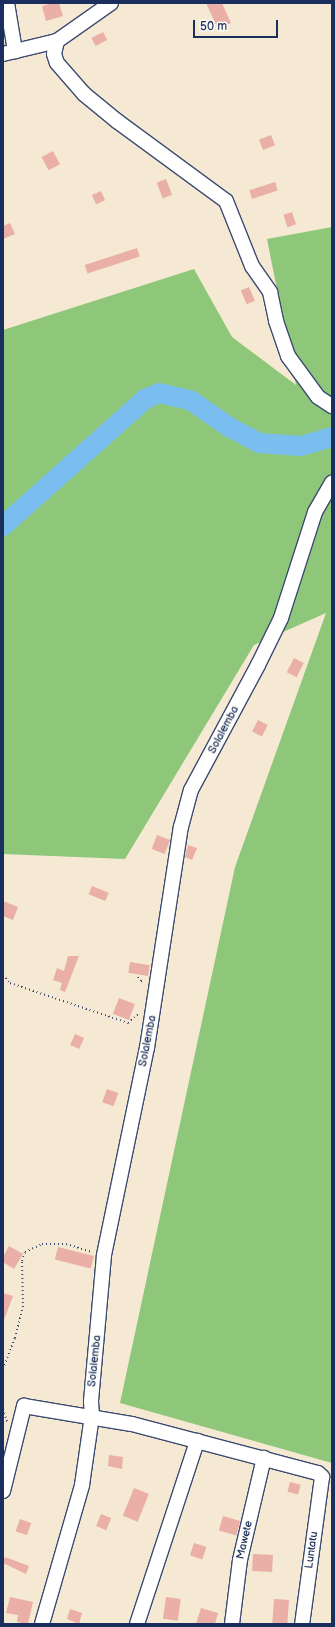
<!DOCTYPE html>
<html>
<head>
<meta charset="utf-8">
<style>
  body { margin:0 }
  #map { position:relative; width:335px; height:1627px; overflow:hidden; background:#f5e9d4; font-family:"Balsamiq Sans",sans-serif }
  div>[style] { position:absolute }
  [style*='--x'] { left:calc(var(--x)*1px); top:calc(var(--y)*1px); width:calc(var(--w)*1px); rotate:calc(var(--a)*1deg) }
  .green>* { inset:0; background:#8fc77a }
  .river>* { height:20px; margin:-10px; padding:0 10px; transform-origin:10px; border-radius:10px; background:#7abef0 }
  .building>* { inset:0; background:#eaafa7; transform-origin:0 0 }
  .path>* { height:2px; margin-top:-1px; transform-origin:0; background:repeating-linear-gradient(90deg,#3c4b70 0 1px,transparent 0 4px) }
  .roads { filter:drop-shadow(1px 0 #3c4b70) drop-shadow(-1px 0 #3c4b70) drop-shadow(0 1px #3c4b70) drop-shadow(0 -1px #3c4b70) }
  .minor>* { height:14px; margin:-7px; padding:0 7px; transform-origin:7px; border-radius:7px; background:#fff }
  span { translate:-50% -50%; white-space:nowrap; text-align:center; line-height:1.15; -webkit-text-stroke:3px #fdfcf7; paint-order:stroke }
  .street-label { font-size:11px; color:#1b2f5e }
  .frame { position:absolute; inset:0; border:4px solid #1b2f5e; pointer-events:none }
  .scale { position:absolute; left:193px; top:20px; width:85px; height:18px; box-sizing:border-box; border:2px solid #1b2f5e; border-top:0; padding-left:5px; font-size:12px; line-height:14px; white-space:nowrap; color:#1b2f5e; -webkit-text-stroke:3px #fdfcf7; paint-order:stroke }
</style>
</head>
<body>
<div id="map">
  <div class="green">
    <i style="clip-path:polygon(332px 227px,332px 1463px,120px 1403px,235px 867px,326px 613px,254px 645px,125px 859px,3px 854px,3px 330px,194px 269px,232px 337px,296px 385px,267px 239px)"></i>
  </div>
  <div class="river">
    <i style="--x:3;--y:526;--w:191;--a:-41.8"></i>
    <i style="--x:145;--y:399;--w:15;--a:-23"></i>
    <i style="--x:159;--y:393;--w:32;--a:13"></i>
    <i style="--x:190;--y:400;--w:47;--a:34.7"></i>
    <i style="--x:229;--y:427;--w:34;--a:28"></i>
    <i style="--x:259;--y:443;--w:42;--a:4.1"></i>
    <i style="--x:301;--y:446;--w:32;--a:-16"></i>
  </div>
  <div class="building">
    <i style="clip-path:polygon(52px 3px,59px 3px,63px 16px,46px 21px,42px 6px)"></i>
    <i style="clip-path:polygon(206px 3px,222px 3px,231px 23px,218px 29px)"></i>
    <i style="left:103px;top:32px;width:9px;height:13px;rotate:63deg"></i>
    <i style="left:271px;top:135px;width:11px;height:13px;rotate:68deg"></i>
    <i style="left:53px;top:151px;width:15px;height:13px;rotate:62deg"></i>
    <i style="left:166px;top:179px;width:17px;height:10px;rotate:69deg"></i>
    <i style="left:275px;top:182px;width:9px;height:27px;rotate:72deg"></i>
    <i style="left:101px;top:191px;width:10px;height:10px;rotate:66deg"></i>
    <i style="left:292px;top:212px;width:13px;height:9px;rotate:72deg"></i>
    <i style="clip-path:polygon(10px 223px,15px 234px,3px 239px,3px 226px)"></i>
    <i style="left:137px;top:248px;width:9px;height:55px;rotate:72deg"></i>
    <i style="left:249px;top:287px;width:15px;height:9px;rotate:67deg"></i>
    <i style="left:294px;top:658px;width:11px;height:16px;rotate:27deg"></i>
    <i style="left:258px;top:720px;width:11px;height:13px;rotate:27deg"></i>
    <i style="left:157px;top:835px;width:14px;height:15px;rotate:21deg"></i>
    <i style="clip-path:polygon(188px 845px,197px 848px,192px 860px,185px 857px)"></i>
    <i style="left:92px;top:886px;width:18px;height:9px;rotate:22deg"></i>
    <i style="clip-path:polygon(3px 901px,18px 907px,13px 920px,3px 916px)"></i>
    <i style="clip-path:polygon(68px 956px,79px 956px,65px 992px,60px 990px,62px 983px,53px 980px,57px 968px,64px 971px)"></i>
    <i style="left:130px;top:962px;width:20px;height:11px;rotate:9deg"></i>
    <i style="left:119px;top:998px;width:17px;height:17px;rotate:21deg"></i>
    <i style="left:75px;top:1034px;width:10px;height:12px;rotate:24deg"></i>
    <i style="left:107px;top:1089px;width:12px;height:14px;rotate:20deg"></i>
    <i style="clip-path:polygon(9px 1246px,23px 1254px,14px 1269px,3px 1262px,3px 1257px)"></i>
    <i style="left:58px;top:1247px;width:37px;height:13px;rotate:14deg"></i>
    <i style="clip-path:polygon(3px 1293px,13px 1296px,4px 1320px,3px 1320px)"></i>
    <i style="clip-path:polygon(109px 1455px,123px 1457px,122px 1469px,108px 1466px)"></i>
    <i style="left:290px;top:1482px;width:11px;height:10px;rotate:15deg"></i>
    <i style="left:134px;top:1488px;width:16px;height:30px;rotate:22deg"></i>
    <i style="left:101px;top:1514px;width:11px;height:13px;rotate:22deg"></i>
    <i style="left:223px;top:1516px;width:18px;height:15px;rotate:16deg"></i>
    <i style="left:20px;top:1519px;width:12px;height:13px;rotate:20deg"></i>
    <i style="left:194px;top:1543px;width:13px;height:13px;rotate:18deg"></i>
    <i style="left:253px;top:1554px;width:20px;height:17px;rotate:3deg"></i>
    <i style="clip-path:polygon(5px 1557px,29px 1566px,26px 1574px,3px 1563px)"></i>
    <i style="clip-path:polygon(10px 1597px,33px 1602px,28px 1624px,17px 1622px,18px 1615px,6px 1613px)"></i>
    <i style="left:166px;top:1597px;width:15px;height:22px;rotate:8deg"></i>
    <i style="left:274px;top:1599px;width:15px;height:25px;rotate:4deg"></i>
    <i style="clip-path:polygon(201px 1608px,218px 1613px,215px 1624px,196px 1624px)"></i>
    <i style="clip-path:polygon(70px 1609px,82px 1613px,79px 1624px,67px 1619px)"></i>
  </div>
  <div class="path">
    <i style="--x:3;--y:975;--w:11;--a:49"></i>
    <i style="--x:10;--y:983;--w:125;--a:18.7"></i>
    <i style="--x:128;--y:1023;--w:12;--a:-42"></i>
    <i style="--x:137;--y:1015;--w:2;--a:27"></i>
    <i style="--x:138;--y:977;--w:5;--a:53"></i>
    <i style="--x:141;--y:981;--w:4;--a:14"></i>
    <i style="--x:3;--y:1369;--w:33;--a:-69"></i>
    <i style="--x:15;--y:1338;--w:32;--a:-76"></i>
    <i style="--x:23;--y:1307;--w:46;--a:-91.2"></i>
    <i style="--x:22;--y:1261;--w:9;--a:-72"></i>
    <i style="--x:25;--y:1252;--w:19;--a:-25"></i>
    <i style="--x:42;--y:1244;--w:24;--a:0"></i>
    <i style="--x:66;--y:1244;--w:28;--a:17"></i>
    <i style="--x:3;--y:1409;--w:13;--a:72"></i>
  </div>
  <div class="roads">
    <div class="minor">
      <i style="--x:7;--y:3;--w:49;--a:80.5"></i>
      <i style="--x:57;--y:41;--w:13;--a:103"></i>
      <i style="--x:54;--y:54;--w:9;--a:72"></i>
      <i style="--x:57;--y:63;--w:41;--a:48.9"></i>
      <i style="--x:84;--y:94;--w:43;--a:39.3"></i>
      <i style="--x:117;--y:121;--w:135;--a:36.3"></i>
      <i style="--x:226;--y:201;--w:70;--a:68.2"></i>
      <i style="--x:252;--y:266;--w:32;--a:55"></i>
      <i style="--x:270;--y:292;--w:30;--a:78"></i>
      <i style="--x:276;--y:321;--w:37;--a:71"></i>
      <i style="--x:288;--y:356;--w:51;--a:53.8"></i>
      <i style="--x:318;--y:397;--w:17;--a:33"></i>
      <i style="--x:3;--y:54;--w:56;--a:-13.5"></i>
      <i style="--x:57;--y:41;--w:66;--a:-35.1"></i>
      <i style="--x:3;--y:1491;--w:88;--a:-76.1"></i>
      <i style="--x:24;--y:1406;--w:109;--a:9.5"></i>
      <i style="--x:132;--y:1424;--w:192;--a:14.8"></i>
      <i style="--x:318;--y:1473;--w:6;--a:45"></i>
      <i style="--x:322;--y:1477;--w:148;--a:97.7"></i>
      <i style="--x:42;--y:1624;--w:145;--a:-73.9"></i>
      <i style="--x:82;--y:1485;--w:70;--a:-81.8"></i>
      <i style="--x:92;--y:1416;--w:15;--a:-94"></i>
      <i style="--x:91;--y:1401;--w:147;--a:-84.9"></i>
      <i style="--x:104;--y:1255;--w:211;--a:-78.3"></i>
      <i style="--x:147;--y:1048;--w:224;--a:-81.3"></i>
      <i style="--x:181;--y:827;--w:38;--a:-75"></i>
      <i style="--x:191;--y:790;--w:142;--a:-61.8"></i>
      <i style="--x:258;--y:665;--w:52;--a:-63.9"></i>
      <i style="--x:281;--y:618;--w:111;--a:-72.2"></i>
      <i style="--x:315;--y:512;--w:34;--a:-60"></i>
      <i style="--x:137;--y:1624;--w:193;--a:-71.8"></i>
      <i style="--x:232;--y:1624;--w:64;--a:-82.9"></i>
      <i style="--x:240;--y:1560;--w:105;--a:-76.8"></i>
    </div>
  </div>
  <div class="street-label">
    <span style="left:224px;top:730px;rotate:-62deg">Solalemba</span>
    <span style="left:148px;top:1041px;rotate:-79deg">Solalemba</span>
    <span style="left:95px;top:1361px;rotate:-84deg">Solalemba</span>
    <span style="left:245px;top:1540px;rotate:-77deg">Mawete</span>
    <span style="left:312px;top:1550px;rotate:-82deg">Luntatu</span>
  </div>
  <div class="frame"></div>
  <div class="scale">50 m</div>
</div>
</body>
</html>
